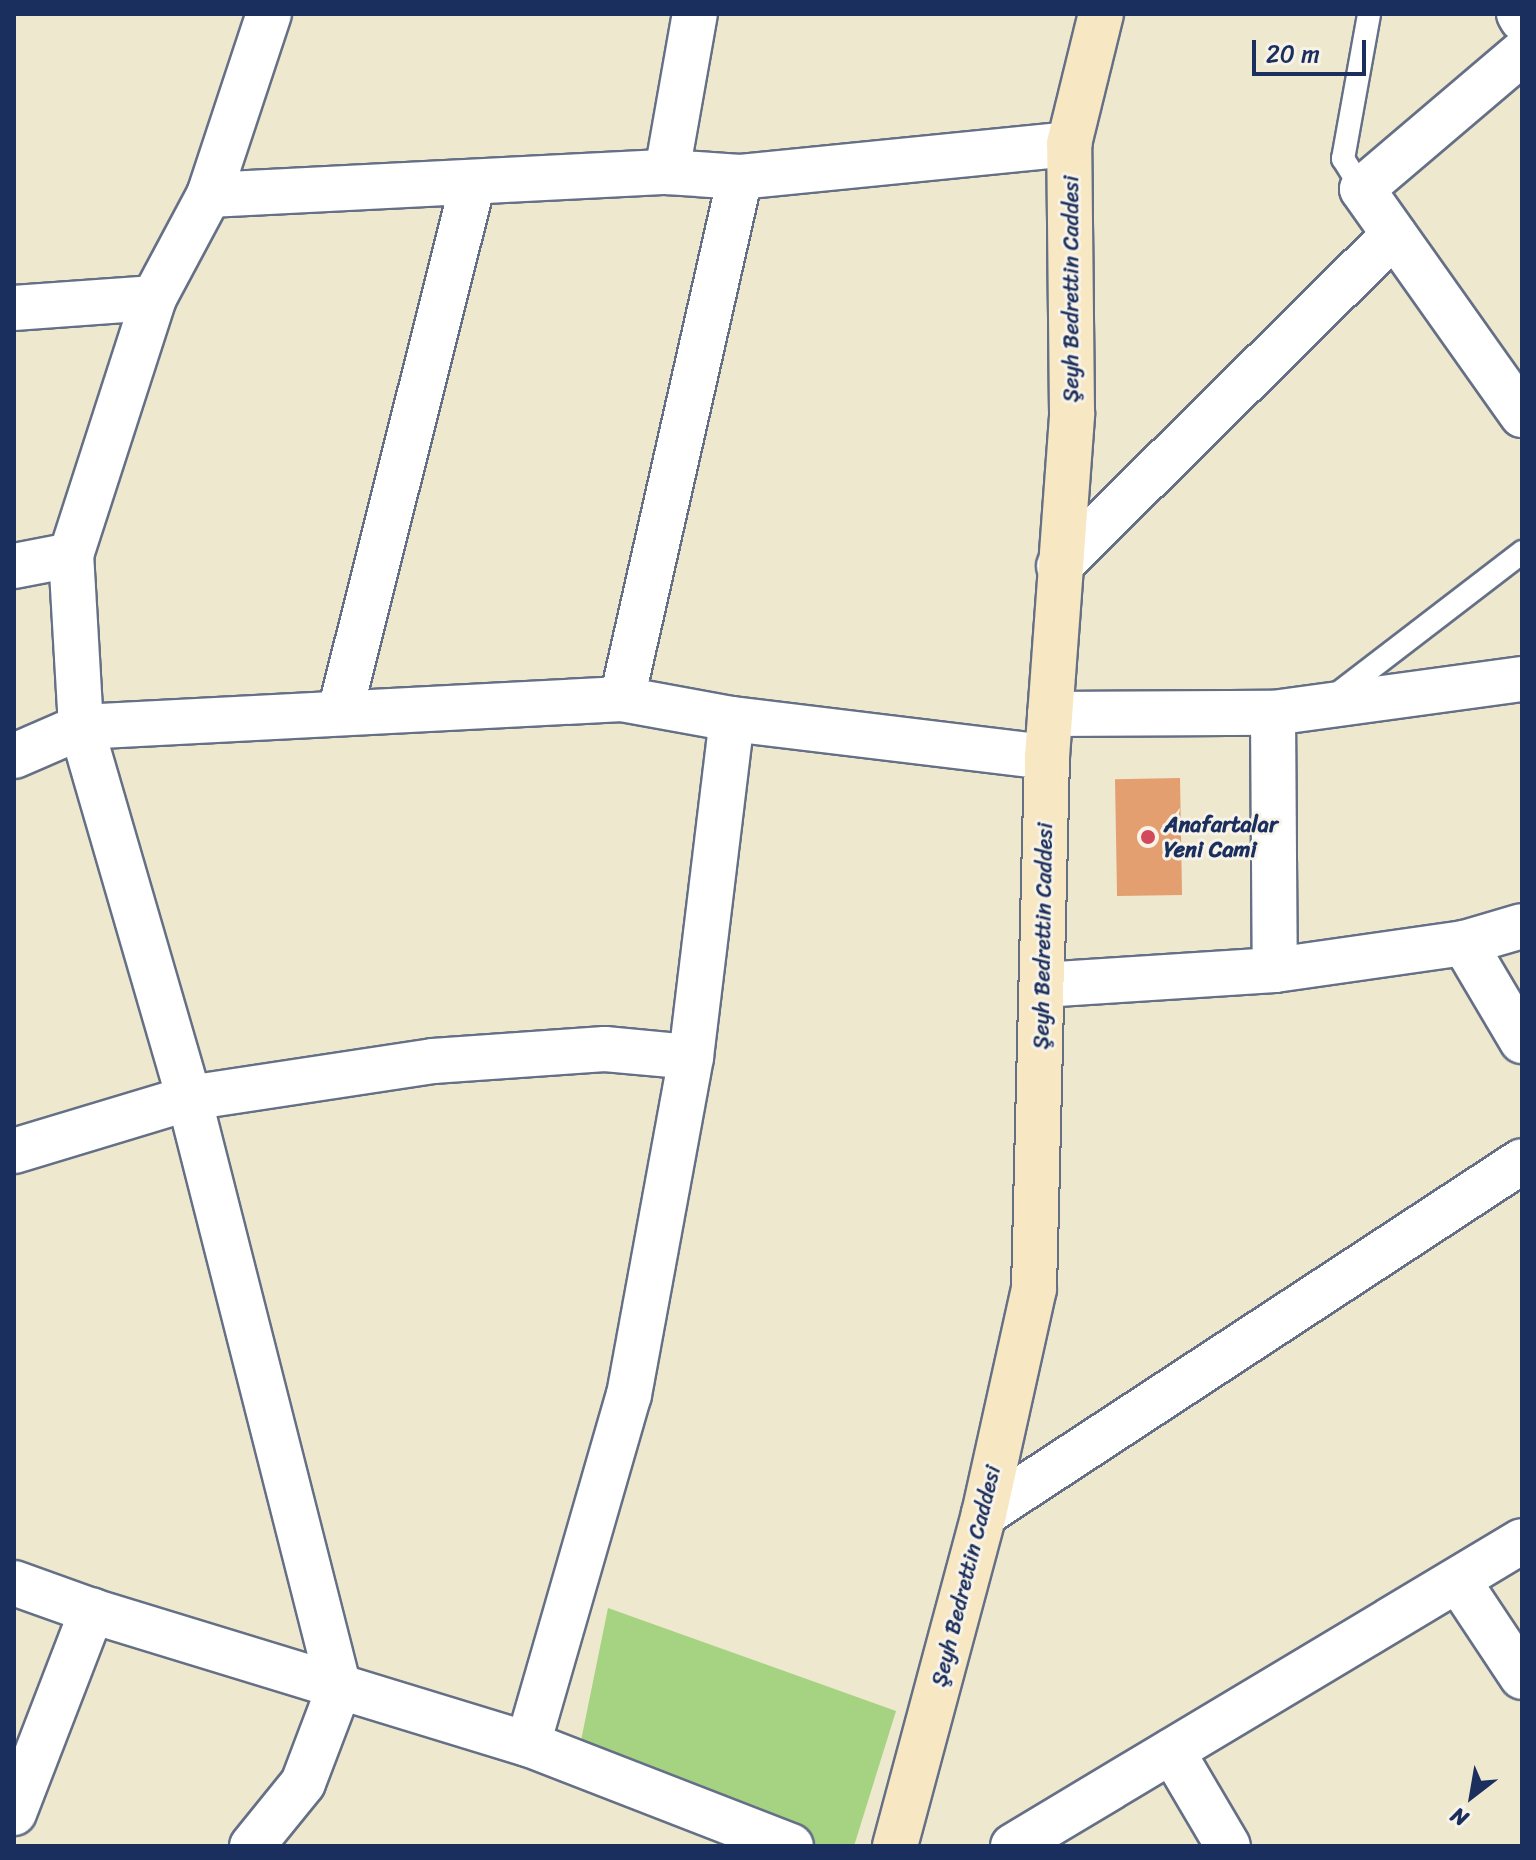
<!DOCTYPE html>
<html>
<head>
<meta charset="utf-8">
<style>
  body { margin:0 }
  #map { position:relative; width:1536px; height:1860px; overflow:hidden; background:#eee8cf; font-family:Sriracha,sans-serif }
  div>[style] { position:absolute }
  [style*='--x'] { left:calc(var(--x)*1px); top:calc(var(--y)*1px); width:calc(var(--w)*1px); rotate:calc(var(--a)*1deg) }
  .green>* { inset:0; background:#a5d381 }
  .building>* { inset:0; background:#e39f6f; transform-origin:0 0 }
  .roads { filter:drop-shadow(2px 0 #657086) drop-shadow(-2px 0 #657086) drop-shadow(0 2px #657086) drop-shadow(0 -2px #657086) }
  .service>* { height:22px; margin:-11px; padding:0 11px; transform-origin:11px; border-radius:11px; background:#fff }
  .minor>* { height:44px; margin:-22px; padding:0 22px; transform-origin:22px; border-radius:22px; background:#fff }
  .secondary>* { height:44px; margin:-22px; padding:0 22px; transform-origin:22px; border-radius:22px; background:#f7e8c3 }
  .dots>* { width:22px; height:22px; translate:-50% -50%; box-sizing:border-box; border:4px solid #f7f3e8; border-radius:50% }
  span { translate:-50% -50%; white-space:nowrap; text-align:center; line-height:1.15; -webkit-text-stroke:6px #f7f3e8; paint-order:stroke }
  .street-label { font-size:22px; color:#1b2f5e }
  .poi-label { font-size:22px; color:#1b2f5e; font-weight:700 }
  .left { translate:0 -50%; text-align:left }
  .frame { position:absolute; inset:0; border:16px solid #1b2f5e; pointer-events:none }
  .north { position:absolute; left:1432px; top:1756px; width:80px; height:80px; -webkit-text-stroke:6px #f7f3e8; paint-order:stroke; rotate:211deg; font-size:22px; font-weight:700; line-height:32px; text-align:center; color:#1b2f5e }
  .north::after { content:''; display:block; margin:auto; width:28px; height:36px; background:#1b2f5e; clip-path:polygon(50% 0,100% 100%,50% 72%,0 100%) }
  .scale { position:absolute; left:1252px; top:40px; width:114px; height:36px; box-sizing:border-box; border:4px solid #1b2f5e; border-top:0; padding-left:10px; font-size:24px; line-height:28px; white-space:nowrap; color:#1b2f5e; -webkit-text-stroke:6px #f7f3e8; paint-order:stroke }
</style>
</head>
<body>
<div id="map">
  <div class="green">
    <i style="clip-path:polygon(608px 1608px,896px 1711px,854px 1846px,790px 1846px,575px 1770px)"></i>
  </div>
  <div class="building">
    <i style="left:1180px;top:778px;width:117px;height:65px;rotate:89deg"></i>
  </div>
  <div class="roads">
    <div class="service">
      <i style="--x:1362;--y:189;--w:36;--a:-122"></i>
      <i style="--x:1343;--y:159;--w:147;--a:-79.8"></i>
      <i style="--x:1332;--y:698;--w:240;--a:-37.5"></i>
    </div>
    <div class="minor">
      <i style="--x:1519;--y:14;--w:6;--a:59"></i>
      <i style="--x:1522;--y:53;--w:210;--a:139.6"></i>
      <i style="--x:1362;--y:189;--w:277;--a:54.7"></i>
      <i style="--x:667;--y:172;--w:160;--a:-80"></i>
      <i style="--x:209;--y:195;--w:459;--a:-2.9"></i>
      <i style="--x:667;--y:172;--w:73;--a:3.9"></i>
      <i style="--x:740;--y:177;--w:331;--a:-5.7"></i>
      <i style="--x:14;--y:308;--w:140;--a:-4.1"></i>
      <i style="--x:14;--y:566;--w:58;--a:-10.9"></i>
      <i style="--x:1059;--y:566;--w:471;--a:-44.7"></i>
      <i style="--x:622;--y:699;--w:535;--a:-77.26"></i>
      <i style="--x:340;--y:712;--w:546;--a:-75.91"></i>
      <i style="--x:1273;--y:713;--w:257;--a:89.6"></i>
      <i style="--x:1050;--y:714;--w:223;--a:-0.3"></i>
      <i style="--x:1273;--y:713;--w:251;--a:-7.8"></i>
      <i style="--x:14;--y:756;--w:73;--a:-23.4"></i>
      <i style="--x:81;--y:727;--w:542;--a:-2.96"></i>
      <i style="--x:622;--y:699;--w:112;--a:10.3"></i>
      <i style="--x:732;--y:719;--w:317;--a:6.9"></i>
      <i style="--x:1464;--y:943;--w:114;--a:59.4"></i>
      <i style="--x:1042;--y:985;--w:233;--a:-3.7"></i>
      <i style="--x:1275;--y:970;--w:191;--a:-8.1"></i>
      <i style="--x:1464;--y:943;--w:60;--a:-16.3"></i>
      <i style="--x:14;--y:1151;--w:183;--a:-16.8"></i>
      <i style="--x:189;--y:1098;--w:247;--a:-8.6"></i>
      <i style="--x:433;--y:1061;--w:172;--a:-4"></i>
      <i style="--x:605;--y:1049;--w:86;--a:5.3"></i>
      <i style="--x:984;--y:1514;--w:643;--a:-33.27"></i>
      <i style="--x:1459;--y:1582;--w:114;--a:56.4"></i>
      <i style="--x:14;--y:1583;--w:83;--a:19.7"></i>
      <i style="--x:92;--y:1611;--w:456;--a:17"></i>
      <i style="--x:528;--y:1744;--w:282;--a:21.2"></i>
      <i style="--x:528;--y:1744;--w:363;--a:-73.9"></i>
      <i style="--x:629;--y:1395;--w:344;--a:-79.6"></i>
      <i style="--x:691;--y:1057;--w:340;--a:-83.1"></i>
      <i style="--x:1172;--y:1751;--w:110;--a:59.5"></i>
      <i style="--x:14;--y:1813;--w:217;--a:-68.9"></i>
      <i style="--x:252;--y:1846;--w:81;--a:-51"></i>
      <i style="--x:303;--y:1783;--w:102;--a:-69.2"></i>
      <i style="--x:339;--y:1688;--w:609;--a:-104.26"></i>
      <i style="--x:189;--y:1098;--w:386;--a:-106.2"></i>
      <i style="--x:81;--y:727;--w:172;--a:-93.3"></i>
      <i style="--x:71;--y:555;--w:270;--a:-72.1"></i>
      <i style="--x:154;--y:298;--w:117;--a:-61.9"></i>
      <i style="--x:209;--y:195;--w:191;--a:-71.7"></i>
      <i style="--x:1013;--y:1846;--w:593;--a:-30.93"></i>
    </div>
    <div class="secondary">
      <i style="--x:895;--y:1846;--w:344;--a:-75"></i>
      <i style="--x:984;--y:1514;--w:230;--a:-77.5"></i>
      <i style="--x:1034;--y:1289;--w:532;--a:-88.6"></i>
      <i style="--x:1047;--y:757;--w:345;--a:-85.8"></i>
      <i style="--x:1072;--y:413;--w:269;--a:-90.6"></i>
      <i style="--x:1069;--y:144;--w:134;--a:-76.2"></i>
    </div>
  </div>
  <div class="dots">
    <i style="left:1148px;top:837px;background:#d1495b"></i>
  </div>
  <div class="street-label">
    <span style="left:1071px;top:289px;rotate:-90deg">Şeyh Bedrettin Caddesi</span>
    <span style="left:1043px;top:936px;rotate:-89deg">Şeyh Bedrettin Caddesi</span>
    <span style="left:966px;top:1576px;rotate:-76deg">Şeyh Bedrettin Caddesi</span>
  </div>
  <div class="poi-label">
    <span class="left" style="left:1164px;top:837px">Anafartalar<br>Yeni Cami</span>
  </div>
  <div class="frame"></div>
  <div class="north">N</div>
  <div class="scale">20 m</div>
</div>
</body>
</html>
